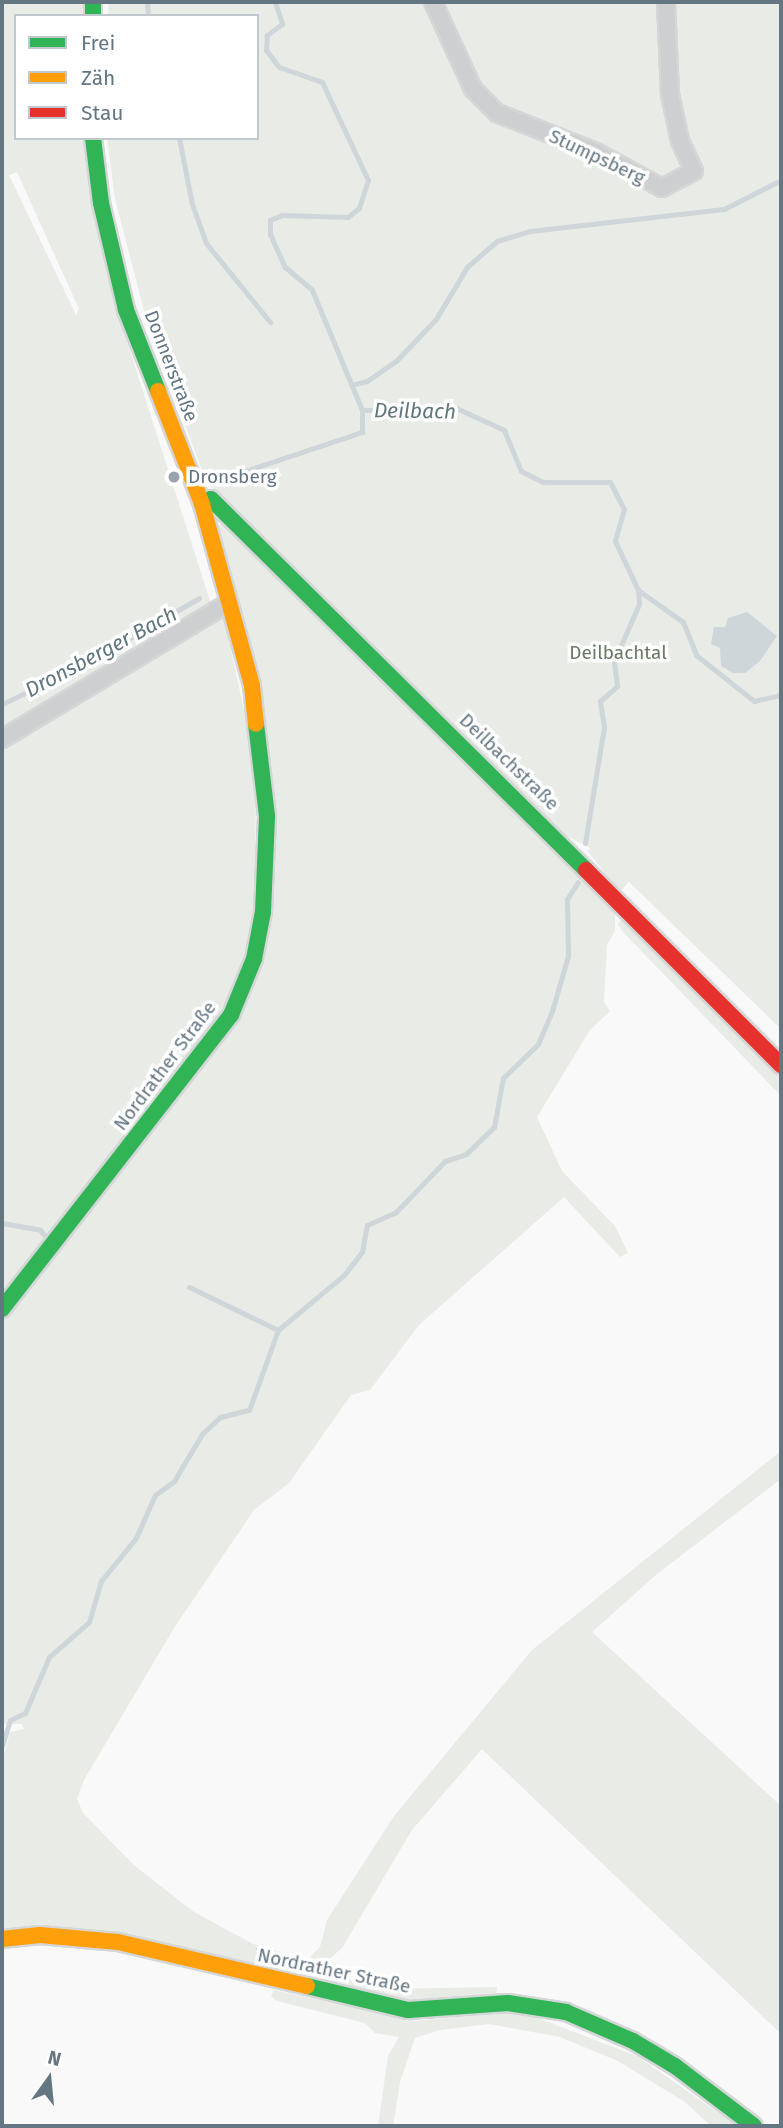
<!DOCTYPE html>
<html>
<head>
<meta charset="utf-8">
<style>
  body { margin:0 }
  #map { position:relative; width:783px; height:2128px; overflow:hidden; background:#f9f9f9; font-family:"Fira Sans",sans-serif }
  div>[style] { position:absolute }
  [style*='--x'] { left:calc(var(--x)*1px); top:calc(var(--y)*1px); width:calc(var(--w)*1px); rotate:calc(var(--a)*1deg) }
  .green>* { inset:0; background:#e8ebe6 }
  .water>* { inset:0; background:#ced6d9 }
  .stream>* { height:5px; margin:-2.5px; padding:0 2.5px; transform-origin:2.5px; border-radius:2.5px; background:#ced6d9 }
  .roads { filter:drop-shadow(2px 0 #d5d6d7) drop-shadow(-2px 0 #d5d6d7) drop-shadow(0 2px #d5d6d7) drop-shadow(0 -2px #d5d6d7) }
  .street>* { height:16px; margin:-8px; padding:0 8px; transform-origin:8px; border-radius:8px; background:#cecfd0 }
  .fast>* { height:16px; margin:-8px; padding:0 8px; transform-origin:8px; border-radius:8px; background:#30b455 }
  .slow>* { height:16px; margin:-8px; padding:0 8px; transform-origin:8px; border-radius:8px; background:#ff9f0a }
  .jam>* { height:16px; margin:-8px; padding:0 8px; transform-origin:8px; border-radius:8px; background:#e5322d }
  .dots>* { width:19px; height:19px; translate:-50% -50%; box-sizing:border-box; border:4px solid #fff; border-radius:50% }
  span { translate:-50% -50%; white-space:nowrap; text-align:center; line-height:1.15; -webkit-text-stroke:7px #fff; paint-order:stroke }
  .street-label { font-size:19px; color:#657683 }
  .poi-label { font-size:19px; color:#657683 }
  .left { translate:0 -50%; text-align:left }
  .park-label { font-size:19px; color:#687a64 }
  .water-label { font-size:21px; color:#60757c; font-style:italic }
  .frame { position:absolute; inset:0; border:4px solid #657683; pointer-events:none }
  .legend { position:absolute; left:14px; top:14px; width:245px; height:126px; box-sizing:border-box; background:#fff; border:2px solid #c1c8cd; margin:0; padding:9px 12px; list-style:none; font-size:21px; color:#657683 }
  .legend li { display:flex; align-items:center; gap:14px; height:35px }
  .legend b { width:35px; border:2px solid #c1c8cd }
  .north { position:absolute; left:14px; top:2044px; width:70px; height:70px; -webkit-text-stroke:5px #fff; paint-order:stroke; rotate:15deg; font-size:19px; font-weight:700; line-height:28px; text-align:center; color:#657683 }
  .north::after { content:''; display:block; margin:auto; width:24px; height:32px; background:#657683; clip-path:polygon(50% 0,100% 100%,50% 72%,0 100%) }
</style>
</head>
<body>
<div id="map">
  <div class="green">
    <i style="clip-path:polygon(evenodd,2px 2px,85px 2px,84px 16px,16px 16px,16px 138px,84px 138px,118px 313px,211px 604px,2px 733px,2px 2px,17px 172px,79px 309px,76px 315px,9px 175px,17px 172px)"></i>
    <i style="clip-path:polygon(109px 2px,781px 2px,781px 1029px,629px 882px,619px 892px,588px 851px,590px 848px,563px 834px,207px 483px,149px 330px,115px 199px,107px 138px,257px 138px,257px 16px,108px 16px)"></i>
    <i style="clip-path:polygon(226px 524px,615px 914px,615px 931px,607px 945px,604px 1002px,610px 1011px,590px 1030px,537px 1117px,562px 1171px,615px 1226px,628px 1253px,620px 1257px,564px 1197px,419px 1325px,370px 1390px,351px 1395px,289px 1483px,254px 1510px,174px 1628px,84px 1780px,77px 1799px,83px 1813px,135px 1866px,194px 1912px,253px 1944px,308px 1959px,320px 1947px,327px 1920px,394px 1816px,532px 1650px,781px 1451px,781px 1479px,657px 1574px,592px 1632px,781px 1806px,781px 2034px,482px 1749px,412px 1830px,342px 1948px,318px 1969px,384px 1989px,497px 1987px,496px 1995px,405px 2000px,2px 1932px,2px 1762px,10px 1732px,24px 1729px,22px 1724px,2px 1724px,2px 1321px,235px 1020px,274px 862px,219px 525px)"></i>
    <i style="clip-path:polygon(224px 616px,256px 768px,255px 912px,236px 985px,192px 1056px,2px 1297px,2px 748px,206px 621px)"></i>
    <i style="clip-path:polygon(622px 918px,781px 1075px,781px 1096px,623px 932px,618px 924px)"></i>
    <i style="clip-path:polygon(274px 1990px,416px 2021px,505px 2012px,535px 2017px,637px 2056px,737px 2126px,711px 2126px,685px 2102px,618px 2061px,560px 2037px,489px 2024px,440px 2030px,415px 2038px,400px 2082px,393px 2126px,378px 2126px,388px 2056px,399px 2037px,375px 2033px,365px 2023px,277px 2001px,271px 1996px)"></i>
  </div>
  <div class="water">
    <i style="clip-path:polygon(747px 612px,777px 636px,760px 661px,745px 673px,733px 673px,721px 666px,720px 648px,711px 644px,714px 627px,725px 627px,728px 618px)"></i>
  </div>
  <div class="stream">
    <i style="--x:147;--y:2;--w:14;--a:86"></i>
    <i style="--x:275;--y:2;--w:23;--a:72"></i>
    <i style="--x:282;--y:24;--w:19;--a:144"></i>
    <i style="--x:267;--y:35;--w:15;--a:94"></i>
    <i style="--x:266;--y:50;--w:21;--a:53"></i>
    <i style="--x:279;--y:67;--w:46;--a:19.2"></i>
    <i style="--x:322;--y:82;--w:108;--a:64.9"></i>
    <i style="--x:368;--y:180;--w:29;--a:108"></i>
    <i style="--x:359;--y:208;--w:14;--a:141"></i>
    <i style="--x:348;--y:217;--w:66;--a:-178.3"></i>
    <i style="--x:282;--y:215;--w:13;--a:157"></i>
    <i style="--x:270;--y:220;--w:14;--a:90"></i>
    <i style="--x:270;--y:234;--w:36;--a:66"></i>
    <i style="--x:285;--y:267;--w:35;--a:40"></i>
    <i style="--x:312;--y:290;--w:130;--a:67.4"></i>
    <i style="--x:362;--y:410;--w:94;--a:-1.2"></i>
    <i style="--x:456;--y:408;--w:53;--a:24.6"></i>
    <i style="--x:504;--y:430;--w:44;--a:67.5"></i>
    <i style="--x:521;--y:471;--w:25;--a:27"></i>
    <i style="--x:543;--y:482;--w:67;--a:0"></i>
    <i style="--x:610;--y:482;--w:30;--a:63"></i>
    <i style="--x:624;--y:509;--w:33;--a:106"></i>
    <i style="--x:615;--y:541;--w:54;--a:64.9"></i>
    <i style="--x:638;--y:590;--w:55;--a:35.4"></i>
    <i style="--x:683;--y:622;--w:35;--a:68"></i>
    <i style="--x:696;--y:655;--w:74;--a:38.4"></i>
    <i style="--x:754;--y:701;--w:26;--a:-13"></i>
    <i style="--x:779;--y:695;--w:4;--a:63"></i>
    <i style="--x:179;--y:138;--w:67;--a:78.9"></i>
    <i style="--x:192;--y:204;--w:41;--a:70.3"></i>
    <i style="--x:206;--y:243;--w:102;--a:51"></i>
    <i style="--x:351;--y:385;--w:16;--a:-14"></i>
    <i style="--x:367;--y:381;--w:35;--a:-35"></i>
    <i style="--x:396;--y:361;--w:58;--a:-46.4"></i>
    <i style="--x:436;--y:319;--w:61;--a:-59.2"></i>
    <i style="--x:467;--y:267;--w:40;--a:-41"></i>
    <i style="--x:497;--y:241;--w:34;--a:-17"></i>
    <i style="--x:530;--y:231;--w:195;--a:-6.5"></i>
    <i style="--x:724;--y:209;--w:64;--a:-27"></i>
    <i style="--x:221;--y:479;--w:149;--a:-18.4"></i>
    <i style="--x:362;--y:432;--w:22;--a:-90"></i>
    <i style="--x:2;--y:704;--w:80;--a:-25.3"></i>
    <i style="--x:74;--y:670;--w:144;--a:-29.9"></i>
    <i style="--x:585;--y:843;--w:118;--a:-80.7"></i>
    <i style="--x:604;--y:727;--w:26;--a:-99"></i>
    <i style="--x:600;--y:701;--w:23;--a:-41"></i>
    <i style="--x:617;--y:686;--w:25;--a:-97"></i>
    <i style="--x:614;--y:661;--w:62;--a:-66.3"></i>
    <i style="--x:639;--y:604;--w:14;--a:-94"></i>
    <i style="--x:2;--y:1223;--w:39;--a:10"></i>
    <i style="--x:40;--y:1230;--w:9;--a:49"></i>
    <i style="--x:189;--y:1287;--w:99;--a:25.8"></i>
    <i style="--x:2;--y:1746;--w:27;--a:-73"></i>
    <i style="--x:10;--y:1720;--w:17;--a:-25"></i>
    <i style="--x:25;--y:1713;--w:61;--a:-66.8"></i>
    <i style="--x:49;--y:1657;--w:53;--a:-41.2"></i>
    <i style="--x:89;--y:1622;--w:43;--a:-73.7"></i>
    <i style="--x:101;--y:1581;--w:55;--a:-50.9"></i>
    <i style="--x:136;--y:1538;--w:47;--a:-66.2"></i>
    <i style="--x:155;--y:1495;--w:24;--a:-36"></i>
    <i style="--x:174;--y:1481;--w:55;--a:-59.2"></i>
    <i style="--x:202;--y:1434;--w:25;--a:-43"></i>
    <i style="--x:220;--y:1417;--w:30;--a:-14"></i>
    <i style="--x:249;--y:1410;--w:85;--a:-70.1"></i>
    <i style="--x:278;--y:1330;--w:86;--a:-39.8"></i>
    <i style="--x:344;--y:1275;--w:29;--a:-52"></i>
    <i style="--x:362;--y:1252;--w:27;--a:-80"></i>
    <i style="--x:367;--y:1225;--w:32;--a:-24"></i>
    <i style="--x:396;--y:1212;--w:71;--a:-46.1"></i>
    <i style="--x:445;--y:1161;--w:22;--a:-18"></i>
    <i style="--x:466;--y:1154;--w:39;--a:-44"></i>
    <i style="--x:494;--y:1127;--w:50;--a:-79.6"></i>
    <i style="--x:503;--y:1078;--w:49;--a:-44.2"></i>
    <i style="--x:538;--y:1044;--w:36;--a:-67"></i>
    <i style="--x:552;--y:1011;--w:57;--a:-73.8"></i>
    <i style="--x:568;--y:956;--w:57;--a:-91"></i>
    <i style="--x:567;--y:899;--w:20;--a:-57"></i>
  </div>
  <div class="roads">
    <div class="street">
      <i style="--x:433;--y:2;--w:96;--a:65.3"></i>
      <i style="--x:473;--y:89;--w:34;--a:45"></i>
      <i style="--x:497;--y:113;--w:106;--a:21.5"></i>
      <i style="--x:596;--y:152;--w:75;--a:28.6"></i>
      <i style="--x:662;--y:188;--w:36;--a:-28"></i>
      <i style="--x:694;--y:171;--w:33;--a:-115"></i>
      <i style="--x:680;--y:141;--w:48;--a:-102"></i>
      <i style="--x:670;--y:94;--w:92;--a:-92.5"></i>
      <i style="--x:2;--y:739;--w:262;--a:-31"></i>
    </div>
    <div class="fast">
      <i style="--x:93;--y:2;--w:14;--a:90"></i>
      <i style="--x:93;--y:138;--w:65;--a:83"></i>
      <i style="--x:101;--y:203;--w:110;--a:76.8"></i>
      <i style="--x:126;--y:310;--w:87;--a:68.4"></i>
      <i style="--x:202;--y:504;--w:10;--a:-29"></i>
      <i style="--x:211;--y:499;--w:528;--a:44.69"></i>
      <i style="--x:2;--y:1309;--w:373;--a:-52.1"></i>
      <i style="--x:231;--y:1015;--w:61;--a:-67.7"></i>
      <i style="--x:254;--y:959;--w:48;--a:-79.2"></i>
      <i style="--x:263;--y:912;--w:96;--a:-87.6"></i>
      <i style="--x:267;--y:816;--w:93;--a:-96.8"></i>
      <i style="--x:307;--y:1986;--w:104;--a:13.4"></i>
      <i style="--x:408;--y:2010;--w:100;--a:-4"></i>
      <i style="--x:508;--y:2003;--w:59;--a:8.8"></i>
      <i style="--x:566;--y:2012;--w:73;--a:23.4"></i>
      <i style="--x:633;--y:2041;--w:49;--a:30.8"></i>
      <i style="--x:675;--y:2066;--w:99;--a:37.2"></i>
    </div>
    <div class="slow">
      <i style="--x:158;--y:391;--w:121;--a:68.7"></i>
      <i style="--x:202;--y:504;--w:189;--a:74.6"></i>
      <i style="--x:252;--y:686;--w:38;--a:84"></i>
      <i style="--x:2;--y:1939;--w:38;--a:-6"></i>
      <i style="--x:40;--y:1935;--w:78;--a:5.1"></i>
      <i style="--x:118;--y:1942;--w:194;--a:13.1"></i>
    </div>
    <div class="jam">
      <i style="--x:586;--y:870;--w:276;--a:45"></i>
    </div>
  </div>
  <div class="dots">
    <i style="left:174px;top:477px;background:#99a4ac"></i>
  </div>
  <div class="street-label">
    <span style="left:597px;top:157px;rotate:25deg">Stumpsberg</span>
    <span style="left:171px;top:366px;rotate:69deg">Donnerstraße</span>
    <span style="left:509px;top:762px;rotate:44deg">Deilbachstraße</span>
    <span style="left:165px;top:1066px;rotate:-53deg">Nordrather Straße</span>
    <span style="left:334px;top:1971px;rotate:12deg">Nordrather Straße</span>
  </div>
  <div class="poi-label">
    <span class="left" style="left:188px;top:477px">Dronsberg</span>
  </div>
  <div class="park-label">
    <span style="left:618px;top:653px">Deilbachtal</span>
  </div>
  <div class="water-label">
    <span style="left:415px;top:411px;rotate:1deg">Deilbach</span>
    <span style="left:101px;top:652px;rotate:-28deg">Dronsberger Bach</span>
  </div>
  <div class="frame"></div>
  <ul class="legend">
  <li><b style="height:9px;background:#30b455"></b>Frei</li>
  <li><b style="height:9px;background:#ff9f0a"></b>Zäh</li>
  <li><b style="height:9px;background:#e5322d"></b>Stau</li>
  </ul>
  <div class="north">N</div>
</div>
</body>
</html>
